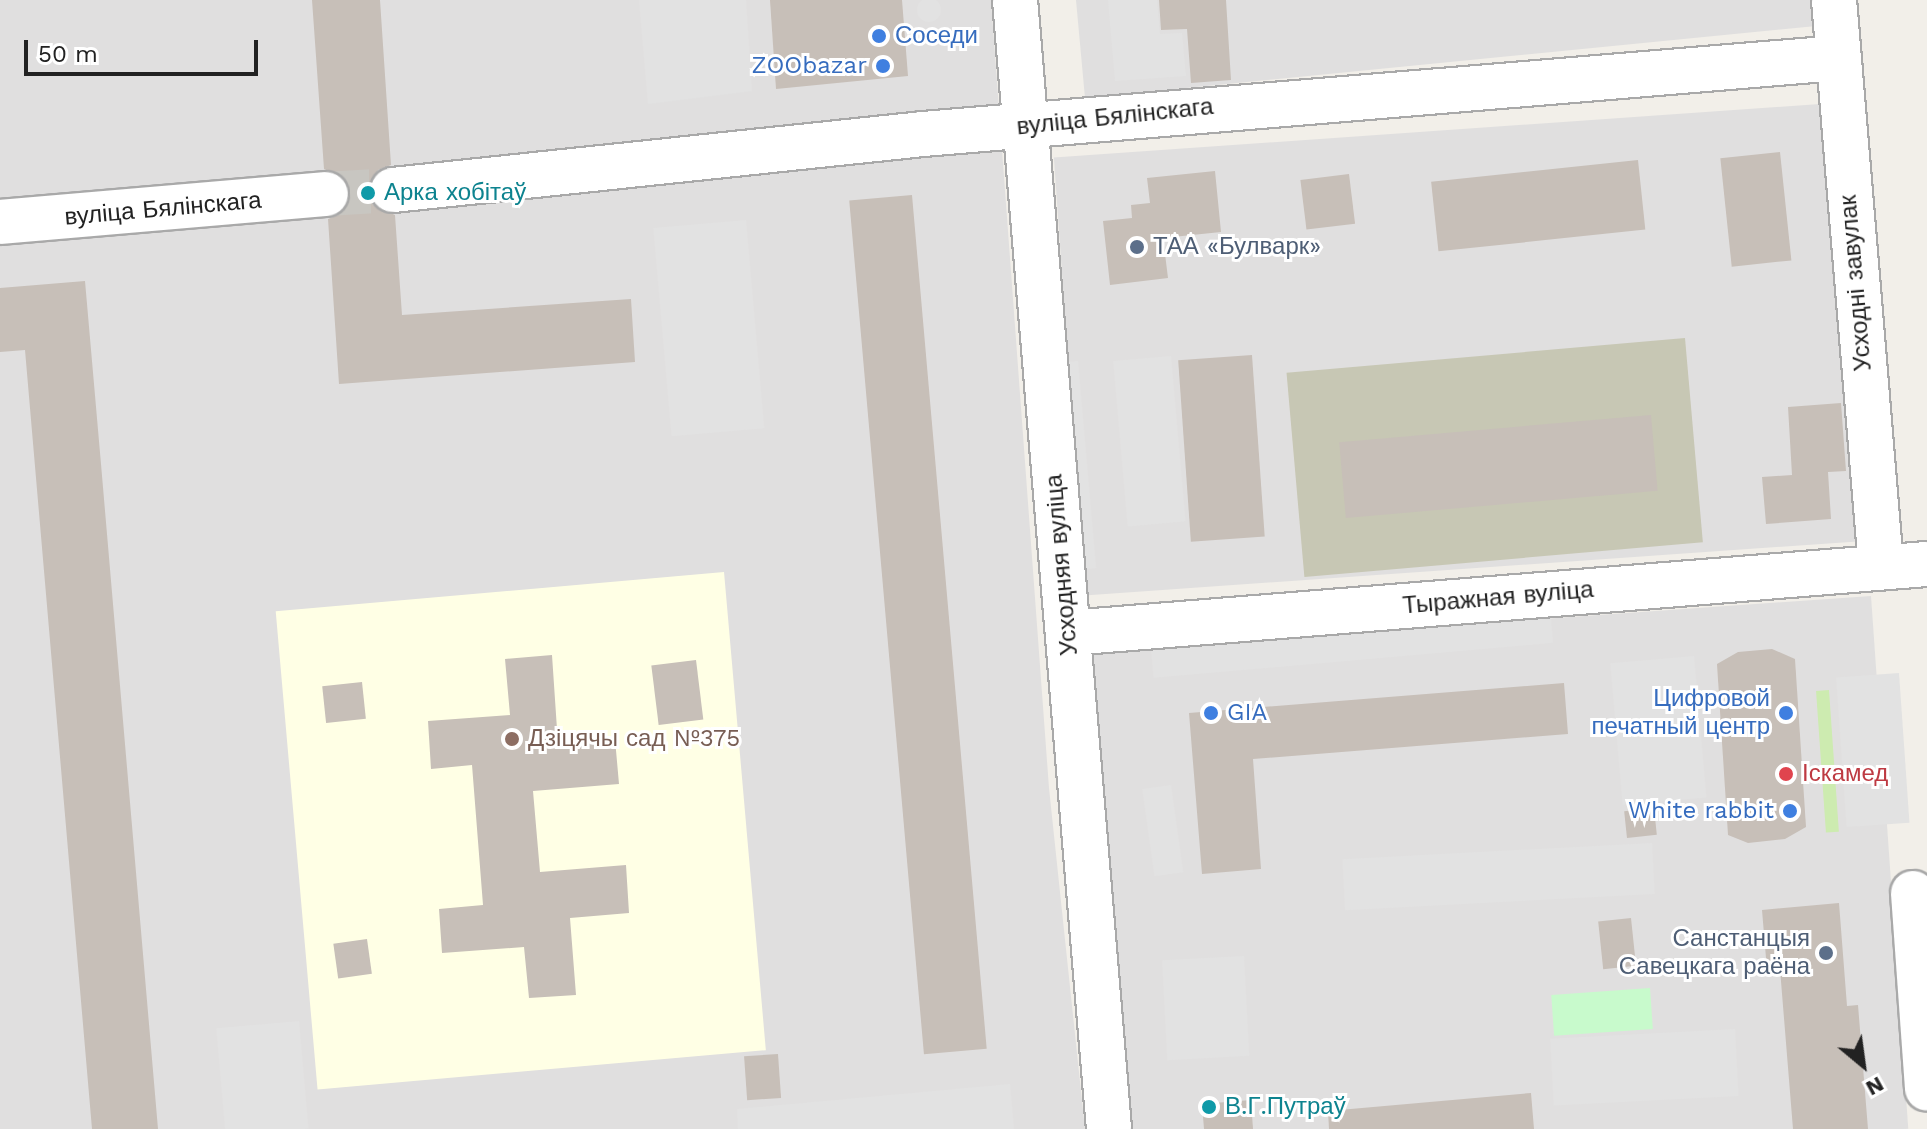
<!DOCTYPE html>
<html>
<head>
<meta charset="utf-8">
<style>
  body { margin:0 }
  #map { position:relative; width:1927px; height:1129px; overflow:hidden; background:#f2efe9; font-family:"Work Sans",sans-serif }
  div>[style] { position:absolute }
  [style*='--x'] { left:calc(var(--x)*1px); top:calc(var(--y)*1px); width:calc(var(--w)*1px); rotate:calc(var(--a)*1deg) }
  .residential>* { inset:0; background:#e0dfdf; transform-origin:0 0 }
  .education>* { inset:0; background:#ffffe5; transform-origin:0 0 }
  .construction>* { inset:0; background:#c7c7b4; transform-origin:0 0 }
  .grass>* { inset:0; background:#cdebb0; transform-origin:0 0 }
  .park>* { inset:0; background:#c8facc; transform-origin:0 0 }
  .parking>* { inset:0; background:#e2e2e2; transform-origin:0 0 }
  .round { border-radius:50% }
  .building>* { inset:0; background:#c7bfb8; transform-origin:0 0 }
  .minor-tunnel>* { height:44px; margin-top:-22px; transform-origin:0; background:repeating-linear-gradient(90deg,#c8c6c1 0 44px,transparent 0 66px) }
  .roads { filter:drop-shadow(2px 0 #a9a9a9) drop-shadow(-2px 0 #a9a9a9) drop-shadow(0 2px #a9a9a9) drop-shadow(0 -2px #a9a9a9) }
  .minor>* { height:44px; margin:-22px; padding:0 22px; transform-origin:22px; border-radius:22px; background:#fff }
  .dots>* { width:22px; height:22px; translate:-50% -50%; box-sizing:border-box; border:4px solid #fff; border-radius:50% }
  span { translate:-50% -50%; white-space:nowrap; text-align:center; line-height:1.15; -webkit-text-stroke:6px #fff; paint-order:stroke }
  .shop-label { font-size:24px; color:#366cbe }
  .left { translate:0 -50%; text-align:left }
  .right { translate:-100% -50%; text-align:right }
  .street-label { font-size:24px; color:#222 }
  .culture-label { font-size:24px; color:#0d838f }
  .service-label { font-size:24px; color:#4e5e75 }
  .education-label { font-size:24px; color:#785e54 }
  .health-label { font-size:24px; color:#be3a42 }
  .north { position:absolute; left:1823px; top:1025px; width:80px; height:80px; -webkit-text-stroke:6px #fff; paint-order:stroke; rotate:151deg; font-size:22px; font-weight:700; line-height:32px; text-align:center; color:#222 }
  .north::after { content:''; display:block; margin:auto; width:28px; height:36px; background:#222; clip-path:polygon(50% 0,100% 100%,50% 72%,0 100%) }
  .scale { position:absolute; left:24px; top:40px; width:234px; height:36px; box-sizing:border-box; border:4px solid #222; border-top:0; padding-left:10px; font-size:24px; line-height:28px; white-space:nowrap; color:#222; -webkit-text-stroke:6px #fff; paint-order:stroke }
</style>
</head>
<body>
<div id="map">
  <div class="residential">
    <i style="clip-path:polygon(0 0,991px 0,1049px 788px,1085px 1129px,0 1129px)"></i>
    <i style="clip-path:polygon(1076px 0,1855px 0,1857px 22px,1085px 98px)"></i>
    <i style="left:1834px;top:103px;width:439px;height:782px;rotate:86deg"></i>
    <i style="left:1871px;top:596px;width:534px;height:780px;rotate:86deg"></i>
  </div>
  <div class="education">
    <i style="left:724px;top:572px;width:480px;height:450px;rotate:85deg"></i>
  </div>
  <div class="construction">
    <i style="left:1685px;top:338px;width:205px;height:400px;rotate:85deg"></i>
  </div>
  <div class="grass">
    <i style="left:1829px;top:690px;width:142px;height:13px;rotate:86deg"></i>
  </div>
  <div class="park">
    <i style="left:1650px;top:988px;width:41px;height:99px;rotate:86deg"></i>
  </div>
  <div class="parking">
    <i class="round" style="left:917px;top:-2px;width:24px;height:24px"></i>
    <i style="clip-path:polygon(639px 0,746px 0,752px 91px,648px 104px)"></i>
    <i style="clip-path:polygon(1108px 0,1157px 0,1160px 34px,1182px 33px,1186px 76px,1115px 81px)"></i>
    <i style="left:746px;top:220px;width:209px;height:93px;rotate:85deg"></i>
    <i style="left:1171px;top:356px;width:166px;height:58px;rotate:85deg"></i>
    <i style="left:1078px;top:361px;width:208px;height:16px;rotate:85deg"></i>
    <i style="left:1550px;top:608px;width:35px;height:401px;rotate:85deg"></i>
    <i style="left:1694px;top:656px;width:142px;height:84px;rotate:85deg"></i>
    <i style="left:1899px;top:673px;width:150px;height:63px;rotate:86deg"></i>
    <i style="left:1171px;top:785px;width:88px;height:29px;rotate:82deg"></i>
    <i style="left:1652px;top:843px;width:51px;height:310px;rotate:87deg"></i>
    <i style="left:1244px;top:956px;width:100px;height:82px;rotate:87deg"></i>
    <i style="left:299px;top:1021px;width:108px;height:83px;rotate:85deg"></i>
    <i style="left:1735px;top:1029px;width:67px;height:185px;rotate:87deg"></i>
    <i style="clip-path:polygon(1010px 1084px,1014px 1129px,738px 1129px,737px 1109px)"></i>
  </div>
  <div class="building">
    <i style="clip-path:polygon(312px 0,380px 0,391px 165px,378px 170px,368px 192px,373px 205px,395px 215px,402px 315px,631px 299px,635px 362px,339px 384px,328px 219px,341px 214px,351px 193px,346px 179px,324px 169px)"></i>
    <i style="clip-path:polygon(770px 0,902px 0,908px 76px,776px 89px)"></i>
    <i style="clip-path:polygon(1159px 0,1226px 0,1231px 80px,1191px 83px,1187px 29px,1161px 30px)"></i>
    <i style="left:1780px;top:152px;width:109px;height:60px;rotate:84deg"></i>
    <i style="left:1638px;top:160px;width:70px;height:208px;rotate:84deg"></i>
    <i style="clip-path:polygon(1215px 171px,1221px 232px,1163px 238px,1168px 278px,1110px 285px,1103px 221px,1132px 218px,1131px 205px,1150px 203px,1147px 178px)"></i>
    <i style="left:1349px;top:174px;width:50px;height:49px;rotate:83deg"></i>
    <i style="left:912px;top:195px;width:857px;height:63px;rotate:85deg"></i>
    <i style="clip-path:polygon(85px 281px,101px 464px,158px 1129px,92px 1129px,25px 350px,0 352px,0 288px)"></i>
    <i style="left:1252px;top:355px;width:182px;height:74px;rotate:86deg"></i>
    <i style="clip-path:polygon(1841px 403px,1846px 471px,1828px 472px,1831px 519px,1766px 524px,1762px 477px,1792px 475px,1788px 407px)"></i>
    <i style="left:1651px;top:415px;width:76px;height:313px;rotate:85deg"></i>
    <i style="clip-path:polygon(1772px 649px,1795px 659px,1806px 827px,1785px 839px,1748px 843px,1728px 835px,1717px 664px,1738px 652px)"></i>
    <i style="clip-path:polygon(552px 655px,558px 744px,615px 739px,619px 784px,533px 791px,540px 872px,626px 865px,629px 913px,570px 918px,576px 995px,529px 998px,524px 947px,442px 953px,439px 909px,483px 905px,472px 765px,431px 769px,428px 721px,510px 715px,505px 659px)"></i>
    <i style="left:696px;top:660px;width:60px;height:45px;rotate:83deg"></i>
    <i style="left:362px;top:682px;width:37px;height:40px;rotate:84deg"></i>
    <i style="clip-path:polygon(1564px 683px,1568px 734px,1253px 759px,1261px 869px,1202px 874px,1189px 713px)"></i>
    <i style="left:1654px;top:808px;width:27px;height:30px;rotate:84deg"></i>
    <i style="clip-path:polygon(1839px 903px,1847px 1006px,1858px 1005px,1868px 1129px,1793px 1129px,1780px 969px,1767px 970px,1762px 910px)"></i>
    <i style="left:1631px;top:918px;width:48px;height:33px;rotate:84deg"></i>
    <i style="left:367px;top:939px;width:35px;height:34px;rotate:82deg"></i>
    <i style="left:778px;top:1054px;width:44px;height:34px;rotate:86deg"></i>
    <i style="clip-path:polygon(1531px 1093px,1534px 1129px,1329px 1129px,1328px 1111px)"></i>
    <i style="clip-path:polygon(1251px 1100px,1253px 1129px,1204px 1129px,1202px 1104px)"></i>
  </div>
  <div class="minor-tunnel">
    <i style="--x:326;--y:194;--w:67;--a:-3.4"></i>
  </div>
  <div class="roads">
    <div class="minor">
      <i style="--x:1015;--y:0;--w:1133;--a:85.24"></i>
      <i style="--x:1834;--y:0;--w:568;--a:85.25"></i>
      <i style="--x:393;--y:190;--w:533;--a:-6.03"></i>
      <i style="--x:923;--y:134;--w:918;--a:-4.75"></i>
      <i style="--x:0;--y:222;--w:327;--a:-4.9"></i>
      <i style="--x:1069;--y:633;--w:861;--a:-4.6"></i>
      <i style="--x:1913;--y:893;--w:196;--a:85.9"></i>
    </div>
  </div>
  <div class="dots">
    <i style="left:879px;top:36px;background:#3f7fe0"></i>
    <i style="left:883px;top:66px;background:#3f7fe0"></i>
    <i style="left:368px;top:193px;background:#0f9aa8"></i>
    <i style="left:1137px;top:247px;background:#5c6f8a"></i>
    <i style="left:1211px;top:713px;background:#3f7fe0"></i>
    <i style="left:1786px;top:713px;background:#3f7fe0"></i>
    <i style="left:512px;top:739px;background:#8d6e63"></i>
    <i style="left:1786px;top:774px;background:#e0444e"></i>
    <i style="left:1790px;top:811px;background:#3f7fe0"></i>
    <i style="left:1826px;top:953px;background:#5c6f8a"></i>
    <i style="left:1209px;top:1107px;background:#0f9aa8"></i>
  </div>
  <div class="shop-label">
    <span class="left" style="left:895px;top:36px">Соседи</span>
    <span class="right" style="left:867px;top:66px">ZOObazar</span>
    <span class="right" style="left:1770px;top:713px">Цифровой<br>печатный центр</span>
    <span class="left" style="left:1227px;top:713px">GIA</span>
    <span class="right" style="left:1774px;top:811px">White rabbit</span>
  </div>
  <div class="street-label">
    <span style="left:1115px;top:117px;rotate:-6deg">вуліца Бялінскага</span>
    <span style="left:163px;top:209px;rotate:-5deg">вуліца Бялінскага</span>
    <span style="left:1856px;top:283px;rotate:-95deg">Усходні завулак</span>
    <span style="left:1062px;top:565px;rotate:-95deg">Усходняя вуліца</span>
    <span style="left:1498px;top:598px;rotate:-5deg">Тыражная вуліца</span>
  </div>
  <div class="culture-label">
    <span class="left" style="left:384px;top:193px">Арка хобітаў</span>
    <span class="left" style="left:1225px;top:1107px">В.Г.Путраў</span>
  </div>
  <div class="service-label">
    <span class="left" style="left:1153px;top:247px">ТАА «Булварк»</span>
    <span class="right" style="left:1810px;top:953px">Санстанцыя<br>Савецкага раёна</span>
  </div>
  <div class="education-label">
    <span class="left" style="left:528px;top:739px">Дзіцячы сад №375</span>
  </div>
  <div class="health-label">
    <span class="left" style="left:1802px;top:774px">Іскамед</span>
  </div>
  <div class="north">N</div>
  <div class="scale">50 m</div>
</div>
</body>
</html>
